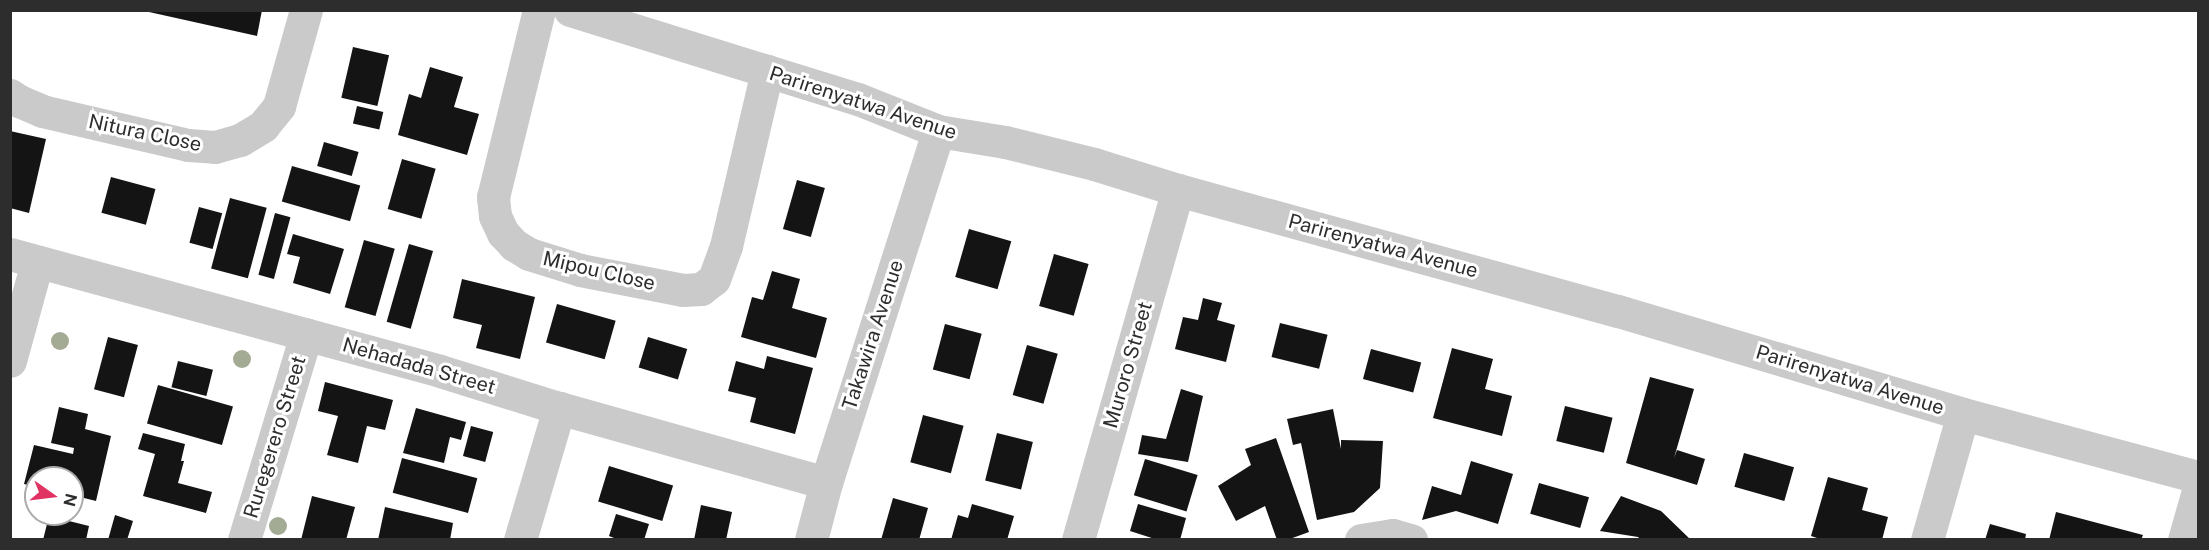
<!DOCTYPE html>
<html>
<head>
<meta charset="utf-8">
<style>
  body { margin:0 }
  #map { position:relative; width:2209px; height:550px; overflow:hidden; background:#fff; font-family:"Public Sans",sans-serif }
  div>[style] { position:absolute }
  [style*='--x'] { left:calc(var(--x)*1px); top:calc(var(--y)*1px); width:calc(var(--w)*1px); rotate:calc(var(--a)*1deg) }
  .building>* { inset:0; background:#141414; transform-origin:0 0 }
  .minor>* { height:33px; margin:-16.5px; padding:0 16.5px; transform-origin:16.5px; border-radius:16.5px; background:#cacaca }
  .trees>* { width:18px; height:18px; margin:-9px; border-radius:50%; background:#a4ab94 }
  span { translate:-50% -50%; white-space:nowrap; text-align:center; line-height:1.15; -webkit-text-stroke:6px #fff; paint-order:stroke }
  .street-label { font-size:20px; color:#2d2d2d }
  .frame { position:absolute; inset:0; border:12px solid #2d2d2d; pointer-events:none }
  .north { position:absolute; left:24px; top:466px; width:60px; height:60px; box-sizing:border-box; background:#fff; border:2px solid #ababab; border-radius:50%; rotate:104deg; font-size:16px; font-weight:700; line-height:24px; text-align:center; color:#2d2d2d }
  .north::after { content:''; display:block; margin:auto; width:21px; height:27px; background:#e03363; clip-path:polygon(50% 0,100% 100%,50% 72%,0 100%) }
</style>
</head>
<body>
<div id="map">
  <div class="building">
    <i style="clip-path:polygon(140px 10px,262px 10px,257px 36px)"></i>
    <i style="left:353px;top:47px;width:37px;height:52px;rotate:13deg"></i>
    <i style="clip-path:polygon(430px 67px,463px 77px,454px 107px,479px 114px,467px 155px,398px 135px,409px 94px,421px 98px)"></i>
    <i style="left:357px;top:106px;width:27px;height:18px;rotate:13deg"></i>
    <i style="clip-path:polygon(10px 131px,46px 139px,29px 213px,10px 208px)"></i>
    <i style="left:324px;top:142px;width:36px;height:25px;rotate:16deg"></i>
    <i style="left:402px;top:159px;width:35px;height:52px;rotate:16deg"></i>
    <i style="left:292px;top:166px;width:71px;height:37px;rotate:16deg"></i>
    <i style="left:111px;top:177px;width:46px;height:37px;rotate:15deg"></i>
    <i style="left:797px;top:180px;width:29px;height:51px;rotate:16deg"></i>
    <i style="left:230px;top:198px;width:38px;height:73px;rotate:15deg"></i>
    <i style="left:199px;top:207px;width:24px;height:37px;rotate:15deg"></i>
    <i style="left:275px;top:213px;width:16px;height:64px;rotate:15deg"></i>
    <i style="left:969px;top:229px;width:44px;height:50px;rotate:16deg"></i>
    <i style="clip-path:polygon(293px 234px,344px 249px,330px 294px,293px 283px,300px 257px,287px 254px)"></i>
    <i style="left:364px;top:240px;width:32px;height:70px;rotate:16deg"></i>
    <i style="left:409px;top:244px;width:25px;height:81px;rotate:16deg"></i>
    <i style="left:1054px;top:254px;width:36px;height:54px;rotate:16deg"></i>
    <i style="clip-path:polygon(772px 271px,800px 279px,792px 308px,827px 318px,816px 358px,741px 337px,752px 297px,763px 300px)"></i>
    <i style="clip-path:polygon(462px 279px,535px 297px,520px 359px,476px 348px,482px 325px,453px 318px)"></i>
    <i style="clip-path:polygon(1203px 298px,1222px 303px,1217px 320px,1235px 325px,1226px 362px,1175px 349px,1183px 317px,1198px 320px)"></i>
    <i style="left:557px;top:304px;width:61px;height:40px;rotate:16deg"></i>
    <i style="left:1280px;top:323px;width:49px;height:35px;rotate:14deg"></i>
    <i style="left:945px;top:324px;width:38px;height:47px;rotate:15deg"></i>
    <i style="left:108px;top:337px;width:31px;height:54px;rotate:15deg"></i>
    <i style="left:648px;top:337px;width:41px;height:32px;rotate:17deg"></i>
    <i style="left:1027px;top:345px;width:32px;height:52px;rotate:16deg"></i>
    <i style="clip-path:polygon(1452px 348px,1493px 359px,1485px 389px,1512px 396px,1502px 436px,1433px 418px)"></i>
    <i style="left:1371px;top:349px;width:52px;height:31px;rotate:15deg"></i>
    <i style="clip-path:polygon(767px 356px,813px 368px,795px 434px,750px 422px,756px 398px,728px 391px,736px 361px,764px 369px)"></i>
    <i style="left:178px;top:361px;width:36px;height:27px;rotate:14deg"></i>
    <i style="clip-path:polygon(1650px 377px,1694px 389px,1674px 458px,1677px 450px,1705px 459px,1697px 485px,1626px 463px)"></i>
    <i style="clip-path:polygon(325px 382px,393px 400px,385px 430px,367px 426px,358px 463px,327px 455px,338px 416px,318px 411px)"></i>
    <i style="left:158px;top:385px;width:78px;height:40px;rotate:16deg"></i>
    <i style="clip-path:polygon(1181px 389px,1203px 396px,1188px 462px,1138px 454px,1142px 435px,1166px 439px)"></i>
    <i style="left:1565px;top:406px;width:49px;height:36px;rotate:14deg"></i>
    <i style="clip-path:polygon(59px 407px,88px 414px,85px 429px,111px 436px,96px 501px,72px 495px,72px 478px,36px 478px,36px 487px,24px 484px,34px 445px,73px 454px,74px 448px,51px 443px)"></i>
    <i style="clip-path:polygon(416px 408px,466px 422px,461px 440px,450px 437px,444px 463px,403px 453px)"></i>
    <i style="clip-path:polygon(1333px 409px,1341px 449px,1341px 440px,1383px 441px,1380px 488px,1354px 512px,1317px 520px,1301px 443px,1293px 445px,1287px 419px)"></i>
    <i style="left:923px;top:415px;width:42px;height:49px;rotate:15deg"></i>
    <i style="left:471px;top:426px;width:23px;height:31px;rotate:15deg"></i>
    <i style="clip-path:polygon(143px 433px,185px 444px,181px 461px,184px 461px,178px 483px,212px 492px,206px 513px,143px 496px,155px 454px,138px 449px)"></i>
    <i style="left:997px;top:433px;width:37px;height:49px;rotate:14deg"></i>
    <i style="clip-path:polygon(1276px 438px,1309px 532px,1287px 540px,1277px 540px,1265px 506px,1236px 521px,1218px 486px,1251px 465px,1245px 449px)"></i>
    <i style="left:1744px;top:453px;width:52px;height:35px;rotate:16deg"></i>
    <i style="left:402px;top:458px;width:78px;height:36px;rotate:15deg"></i>
    <i style="left:1145px;top:459px;width:55px;height:38px;rotate:17deg"></i>
    <i style="clip-path:polygon(1471px 461px,1513px 474px,1498px 524px,1456px 511px,1422px 520px,1432px 486px,1461px 495px)"></i>
    <i style="left:609px;top:466px;width:67px;height:37px;rotate:17deg"></i>
    <i style="clip-path:polygon(1828px 477px,1868px 488px,1862px 510px,1888px 517px,1882px 540px,1823px 540px,1811px 536px)"></i>
    <i style="left:1539px;top:483px;width:52px;height:32px;rotate:16deg"></i>
    <i style="clip-path:polygon(312px 496px,355px 507px,346px 540px,301px 540px)"></i>
    <i style="clip-path:polygon(1621px 496px,1661px 511px,1691px 540px,1641px 540px,1638px 537px,1600px 531px)"></i>
    <i style="clip-path:polygon(893px 498px,928px 508px,919px 540px,881px 540px)"></i>
    <i style="clip-path:polygon(972px 504px,1014px 516px,1007px 540px,951px 540px,958px 515px,968px 518px)"></i>
    <i style="clip-path:polygon(1138px 504px,1186px 518px,1180px 540px,1158px 540px,1130px 531px)"></i>
    <i style="clip-path:polygon(701px 505px,732px 512px,726px 540px,694px 540px)"></i>
    <i style="clip-path:polygon(385px 507px,453px 523px,450px 540px,378px 540px)"></i>
    <i style="clip-path:polygon(2056px 512px,2143px 535px,2141px 540px,2049px 540px)"></i>
    <i style="clip-path:polygon(616px 514px,649px 524px,644px 540px,619px 540px,609px 536px)"></i>
    <i style="clip-path:polygon(115px 515px,133px 521px,127px 540px,108px 540px)"></i>
    <i style="clip-path:polygon(49px 516px,89px 526px,86px 540px,43px 540px)"></i>
    <i style="clip-path:polygon(1990px 524px,2026px 534px,2025px 540px,1985px 540px)"></i>
  </div>
  <div class="minor">
    <i style="--x:539;--y:10;--w:193;--a:103.8"></i>
    <i style="--x:493;--y:197;--w:19;--a:84"></i>
    <i style="--x:495;--y:216;--w:19;--a:65"></i>
    <i style="--x:503;--y:233;--w:16;--a:47"></i>
    <i style="--x:514;--y:245;--w:17;--a:31"></i>
    <i style="--x:529;--y:254;--w:53;--a:17.4"></i>
    <i style="--x:580;--y:270;--w:105;--a:11"></i>
    <i style="--x:683;--y:290;--w:18;--a:-3"></i>
    <i style="--x:701;--y:289;--w:16;--a:-38"></i>
    <i style="--x:714;--y:279;--w:35;--a:-70"></i>
    <i style="--x:726;--y:246;--w:180;--a:-76.8"></i>
    <i style="--x:570;--y:10;--w:301;--a:17.2"></i>
    <i style="--x:858;--y:99;--w:86;--a:21.8"></i>
    <i style="--x:938;--y:131;--w:68;--a:9.3"></i>
    <i style="--x:1005;--y:142;--w:92;--a:13.9"></i>
    <i style="--x:1094;--y:164;--w:88;--a:17.2"></i>
    <i style="--x:1178;--y:190;--w:456;--a:15.4"></i>
    <i style="--x:1618;--y:311;--w:360;--a:16.6"></i>
    <i style="--x:1963;--y:414;--w:243;--a:15"></i>
    <i style="--x:10;--y:95;--w:11;--a:34"></i>
    <i style="--x:19;--y:101;--w:25;--a:23"></i>
    <i style="--x:42;--y:111;--w:150;--a:13.1"></i>
    <i style="--x:188;--y:145;--w:27;--a:4"></i>
    <i style="--x:215;--y:147;--w:26;--a:-16"></i>
    <i style="--x:240;--y:140;--w:27;--a:-31"></i>
    <i style="--x:263;--y:126;--w:26;--a:-51"></i>
    <i style="--x:279;--y:106;--w:100;--a:-74.3"></i>
    <i style="--x:10;--y:254;--w:446;--a:15.2"></i>
    <i style="--x:440;--y:371;--w:125;--a:17.3"></i>
    <i style="--x:559;--y:408;--w:277;--a:15.7"></i>
    <i style="--x:10;--y:361;--w:103;--a:-74.7"></i>
    <i style="--x:244;--y:540;--w:215;--a:-73.2"></i>
    <i style="--x:520;--y:540;--w:138;--a:-73.5"></i>
    <i style="--x:811;--y:540;--w:59;--a:-75.3"></i>
    <i style="--x:826;--y:483;--w:369;--a:-72.3"></i>
    <i style="--x:1078;--y:540;--w:364;--a:-74.1"></i>
    <i style="--x:1361;--y:540;--w:32;--a:-9"></i>
    <i style="--x:1393;--y:535;--w:19;--a:16"></i>
    <i style="--x:1927;--y:540;--w:131;--a:-74.1"></i>
    <i style="--x:2184;--y:540;--w:51;--a:-74.1"></i>
  </div>
  <div class="trees">
    <i style="left:60px;top:341px"></i>
    <i style="left:242px;top:359px"></i>
    <i style="left:278px;top:526px"></i>
  </div>
  <div class="street-label">
    <span style="left:863px;top:103px;rotate:18deg">Parirenyatwa Avenue</span>
    <span style="left:145px;top:133px;rotate:12deg">Nitura Close</span>
    <span style="left:1383px;top:246px;rotate:15deg">Parirenyatwa Avenue</span>
    <span style="left:599px;top:271px;rotate:13deg">Mipou Close</span>
    <span style="left:873px;top:335px;rotate:-72deg">Takawira Avenue</span>
    <span style="left:1128px;top:365px;rotate:-74deg">Muroro Street</span>
    <span style="left:419px;top:366px;rotate:16deg">Nehadada Street</span>
    <span style="left:1850px;top:380px;rotate:17deg">Parirenyatwa Avenue</span>
    <span style="left:275px;top:437px;rotate:-73deg">Ruregerero Street</span>
  </div>
  <div class="frame"></div>
  <div class="north">N</div>
</div>
</body>
</html>
